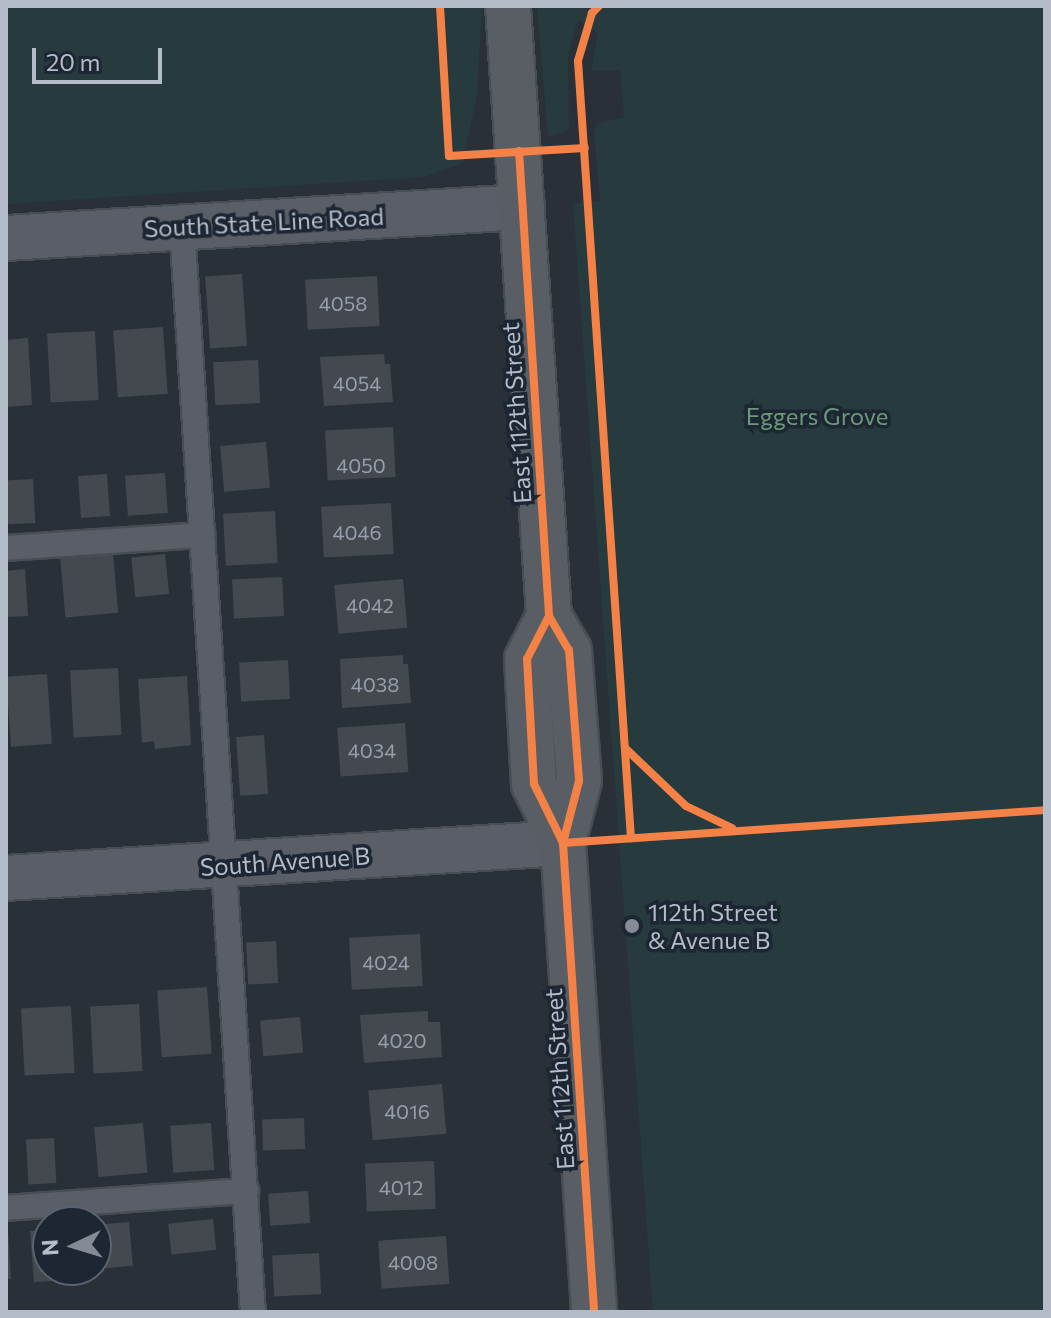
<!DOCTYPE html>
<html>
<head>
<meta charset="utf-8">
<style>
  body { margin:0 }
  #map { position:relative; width:1051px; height:1318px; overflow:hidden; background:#2a3038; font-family:Commissioner,sans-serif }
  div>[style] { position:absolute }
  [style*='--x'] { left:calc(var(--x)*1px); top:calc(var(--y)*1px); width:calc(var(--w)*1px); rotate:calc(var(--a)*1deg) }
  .green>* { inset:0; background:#273a3e }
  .building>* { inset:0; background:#444950; transform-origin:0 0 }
  .roads { filter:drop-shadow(2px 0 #484c53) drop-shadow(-2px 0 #484c53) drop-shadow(0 2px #484c53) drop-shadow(0 -2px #484c53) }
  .lane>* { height:24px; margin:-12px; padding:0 12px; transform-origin:12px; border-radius:12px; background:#5a5e66 }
  .street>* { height:44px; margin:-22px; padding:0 22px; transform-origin:22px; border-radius:22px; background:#5a5e66 }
  .secondary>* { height:44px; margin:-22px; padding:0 22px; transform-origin:22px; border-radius:22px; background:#595d64 }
  .cycleway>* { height:8px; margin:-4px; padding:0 4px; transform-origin:4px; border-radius:4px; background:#f48246 }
  .dots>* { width:22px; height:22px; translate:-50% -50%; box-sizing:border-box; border:4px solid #1d2633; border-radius:50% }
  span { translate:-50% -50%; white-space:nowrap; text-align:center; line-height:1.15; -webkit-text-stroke:7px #1d2633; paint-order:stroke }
  .number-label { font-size:20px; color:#989fab }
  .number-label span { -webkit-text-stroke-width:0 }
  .street-label { font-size:24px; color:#b4bcc9 }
  .park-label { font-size:24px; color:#6b9a76 }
  .poi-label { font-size:24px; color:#b4bcc9 }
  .left { translate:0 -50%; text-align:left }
  .frame { position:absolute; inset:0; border:8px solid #b4bcc9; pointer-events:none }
  .north { position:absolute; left:32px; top:1206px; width:80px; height:80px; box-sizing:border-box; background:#1d2633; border:2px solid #59626f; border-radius:50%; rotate:266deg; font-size:22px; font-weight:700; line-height:32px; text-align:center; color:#b4bcc9 }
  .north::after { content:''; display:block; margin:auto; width:28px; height:36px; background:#848b96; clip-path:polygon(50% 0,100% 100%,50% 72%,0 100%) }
  .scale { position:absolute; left:32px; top:48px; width:130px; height:36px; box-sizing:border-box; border:4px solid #b4bcc9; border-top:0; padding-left:10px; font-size:24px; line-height:28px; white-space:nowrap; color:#b4bcc9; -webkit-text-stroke:6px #1d2633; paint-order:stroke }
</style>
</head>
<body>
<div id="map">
  <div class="green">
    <i style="clip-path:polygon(6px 6px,482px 6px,477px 95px,463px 163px,423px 177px,6px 204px)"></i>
    <i style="clip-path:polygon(537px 6px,1045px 6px,1045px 1312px,653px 1312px,573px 204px,600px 201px,594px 133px,597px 124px,624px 117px,620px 70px,591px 70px,598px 34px,578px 20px,568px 54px,569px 130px,548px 137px)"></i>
  </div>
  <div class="building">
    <i style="left:242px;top:274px;width:72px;height:37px;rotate:86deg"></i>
    <i style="left:377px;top:276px;width:50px;height:72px;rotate:87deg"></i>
    <i style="left:163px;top:327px;width:67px;height:50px;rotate:86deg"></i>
    <i style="left:95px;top:331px;width:69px;height:48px;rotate:87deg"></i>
    <i style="clip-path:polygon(28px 338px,32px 405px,6px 407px,6px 340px)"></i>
    <i style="clip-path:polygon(384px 354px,385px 364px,390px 364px,393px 402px,324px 406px,320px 357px)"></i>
    <i style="left:258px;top:360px;width:43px;height:45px;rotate:87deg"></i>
    <i style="left:393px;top:427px;width:50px;height:68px;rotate:87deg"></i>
    <i style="left:266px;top:442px;width:46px;height:46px;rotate:85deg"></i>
    <i style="left:165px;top:473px;width:40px;height:40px;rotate:86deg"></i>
    <i style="left:107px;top:474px;width:42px;height:29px;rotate:86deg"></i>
    <i style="left:33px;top:479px;width:44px;height:27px;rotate:87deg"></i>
    <i style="left:391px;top:503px;width:51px;height:70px;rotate:87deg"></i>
    <i style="left:275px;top:511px;width:52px;height:52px;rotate:87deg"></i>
    <i style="left:113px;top:553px;width:60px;height:53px;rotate:85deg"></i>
    <i style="left:165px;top:554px;width:40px;height:34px;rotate:84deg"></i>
    <i style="clip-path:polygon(25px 569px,28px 616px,6px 617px,6px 571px)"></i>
    <i style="left:282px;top:577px;width:39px;height:50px;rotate:87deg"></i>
    <i style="left:403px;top:579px;width:49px;height:69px;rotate:85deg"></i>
    <i style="clip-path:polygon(403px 655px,403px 664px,408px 664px,411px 703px,342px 708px,340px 659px)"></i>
    <i style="left:288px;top:660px;width:39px;height:49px;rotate:87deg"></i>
    <i style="left:118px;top:668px;width:67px;height:48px;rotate:87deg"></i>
    <i style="left:47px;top:674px;width:70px;height:41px;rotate:86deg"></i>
    <i style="clip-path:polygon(187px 676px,191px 745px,155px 749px,154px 741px,142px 743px,138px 679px)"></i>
    <i style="left:405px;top:723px;width:49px;height:68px;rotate:86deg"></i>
    <i style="left:264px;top:735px;width:59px;height:28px;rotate:86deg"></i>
    <i style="left:420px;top:934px;width:52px;height:71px;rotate:87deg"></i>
    <i style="left:276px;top:941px;width:42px;height:30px;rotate:87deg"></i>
    <i style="left:207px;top:987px;width:67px;height:50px;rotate:86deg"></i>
    <i style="left:139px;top:1004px;width:67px;height:49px;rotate:87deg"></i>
    <i style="left:71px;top:1006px;width:67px;height:50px;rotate:87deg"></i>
    <i style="clip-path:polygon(428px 1011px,428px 1022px,440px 1022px,442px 1057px,364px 1063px,360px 1015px)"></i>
    <i style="left:300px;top:1017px;width:36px;height:40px;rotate:85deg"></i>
    <i style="left:442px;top:1084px;width:50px;height:74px;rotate:85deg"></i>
    <i style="left:304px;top:1118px;width:31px;height:42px;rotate:88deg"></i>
    <i style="left:143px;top:1123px;width:50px;height:49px;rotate:85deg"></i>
    <i style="left:211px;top:1123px;width:47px;height:41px;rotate:86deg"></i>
    <i style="left:54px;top:1138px;width:45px;height:28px;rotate:87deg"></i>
    <i style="left:434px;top:1161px;width:48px;height:69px;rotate:88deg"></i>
    <i style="left:308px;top:1191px;width:32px;height:40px;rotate:86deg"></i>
    <i style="left:213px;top:1219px;width:31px;height:45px;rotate:84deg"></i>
    <i style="left:129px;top:1222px;width:44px;height:29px;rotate:85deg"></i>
    <i style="clip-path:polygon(6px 1230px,8px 1230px,11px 1279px,6px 1279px)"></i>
    <i style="clip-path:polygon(48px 1230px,48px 1270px,83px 1270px,83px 1279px,34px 1282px,30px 1231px)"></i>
    <i style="left:446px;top:1236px;width:48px;height:68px;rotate:86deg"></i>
    <i style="left:319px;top:1253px;width:41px;height:47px;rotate:87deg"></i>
  </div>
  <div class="roads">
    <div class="lane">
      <i style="--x:182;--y:227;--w:1087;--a:86.26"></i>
      <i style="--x:6;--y:548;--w:197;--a:-3.8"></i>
      <i style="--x:6;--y:1208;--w:241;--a:-4.1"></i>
    </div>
    <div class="street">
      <i style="--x:6;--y:238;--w:517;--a:-3.44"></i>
      <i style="--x:6;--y:878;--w:558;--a:-3.6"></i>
    </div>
    <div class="secondary">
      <i style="--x:508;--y:6;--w:611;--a:86.15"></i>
      <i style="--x:549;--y:616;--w:39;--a:60"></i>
      <i style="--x:569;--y:650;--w:131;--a:85.6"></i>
      <i style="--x:579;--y:781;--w:64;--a:104.5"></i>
      <i style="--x:563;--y:843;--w:470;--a:86.2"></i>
      <i style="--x:549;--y:616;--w:48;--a:117.1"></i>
      <i style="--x:527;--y:659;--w:125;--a:86.8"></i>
      <i style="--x:534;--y:784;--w:66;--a:63.8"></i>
    </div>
  </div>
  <div class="cycleway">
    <i style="--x:440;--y:6;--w:150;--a:86.6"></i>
    <i style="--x:449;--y:156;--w:136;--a:-3.4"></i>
    <i style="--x:599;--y:6;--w:10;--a:135"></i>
    <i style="--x:592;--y:13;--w:50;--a:106.3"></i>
    <i style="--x:578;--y:61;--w:779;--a:86.1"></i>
    <i style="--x:519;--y:151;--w:466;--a:86.3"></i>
    <i style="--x:549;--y:616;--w:39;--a:60"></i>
    <i style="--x:569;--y:650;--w:131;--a:85.6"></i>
    <i style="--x:579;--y:781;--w:64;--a:104.5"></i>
    <i style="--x:563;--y:843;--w:470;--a:86.2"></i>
    <i style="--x:549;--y:616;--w:48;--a:117.1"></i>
    <i style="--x:527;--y:659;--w:125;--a:86.8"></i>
    <i style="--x:534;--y:784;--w:66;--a:63.8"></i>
    <i style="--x:625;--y:748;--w:84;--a:43.6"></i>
    <i style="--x:686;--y:806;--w:51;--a:25.6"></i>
    <i style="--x:563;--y:843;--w:483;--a:-3.9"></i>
  </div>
  <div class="dots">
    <i style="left:632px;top:926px;background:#848b96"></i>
  </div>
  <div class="number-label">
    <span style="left:343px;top:303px">4058</span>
    <span style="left:357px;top:383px">4054</span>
    <span style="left:361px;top:465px">4050</span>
    <span style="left:357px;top:532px">4046</span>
    <span style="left:370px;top:605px">4042</span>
    <span style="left:375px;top:684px">4038</span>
    <span style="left:372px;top:750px">4034</span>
    <span style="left:386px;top:962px">4024</span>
    <span style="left:402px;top:1040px">4020</span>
    <span style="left:407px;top:1111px">4016</span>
    <span style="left:401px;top:1187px">4012</span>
    <span style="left:413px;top:1262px">4008</span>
  </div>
  <div class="street-label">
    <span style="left:264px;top:222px;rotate:-3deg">South State Line Road</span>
    <span style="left:516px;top:413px;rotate:-94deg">East 112th Street</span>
    <span style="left:285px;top:861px;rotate:-4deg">South Avenue B</span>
    <span style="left:559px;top:1079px;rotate:-94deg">East 112th Street</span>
  </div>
  <div class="park-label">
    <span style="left:817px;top:416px">Eggers Grove</span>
  </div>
  <div class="poi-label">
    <span class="left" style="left:648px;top:926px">112th Street<br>&amp; Avenue B</span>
  </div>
  <div class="frame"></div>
  <div class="north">N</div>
  <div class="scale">20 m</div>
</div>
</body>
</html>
